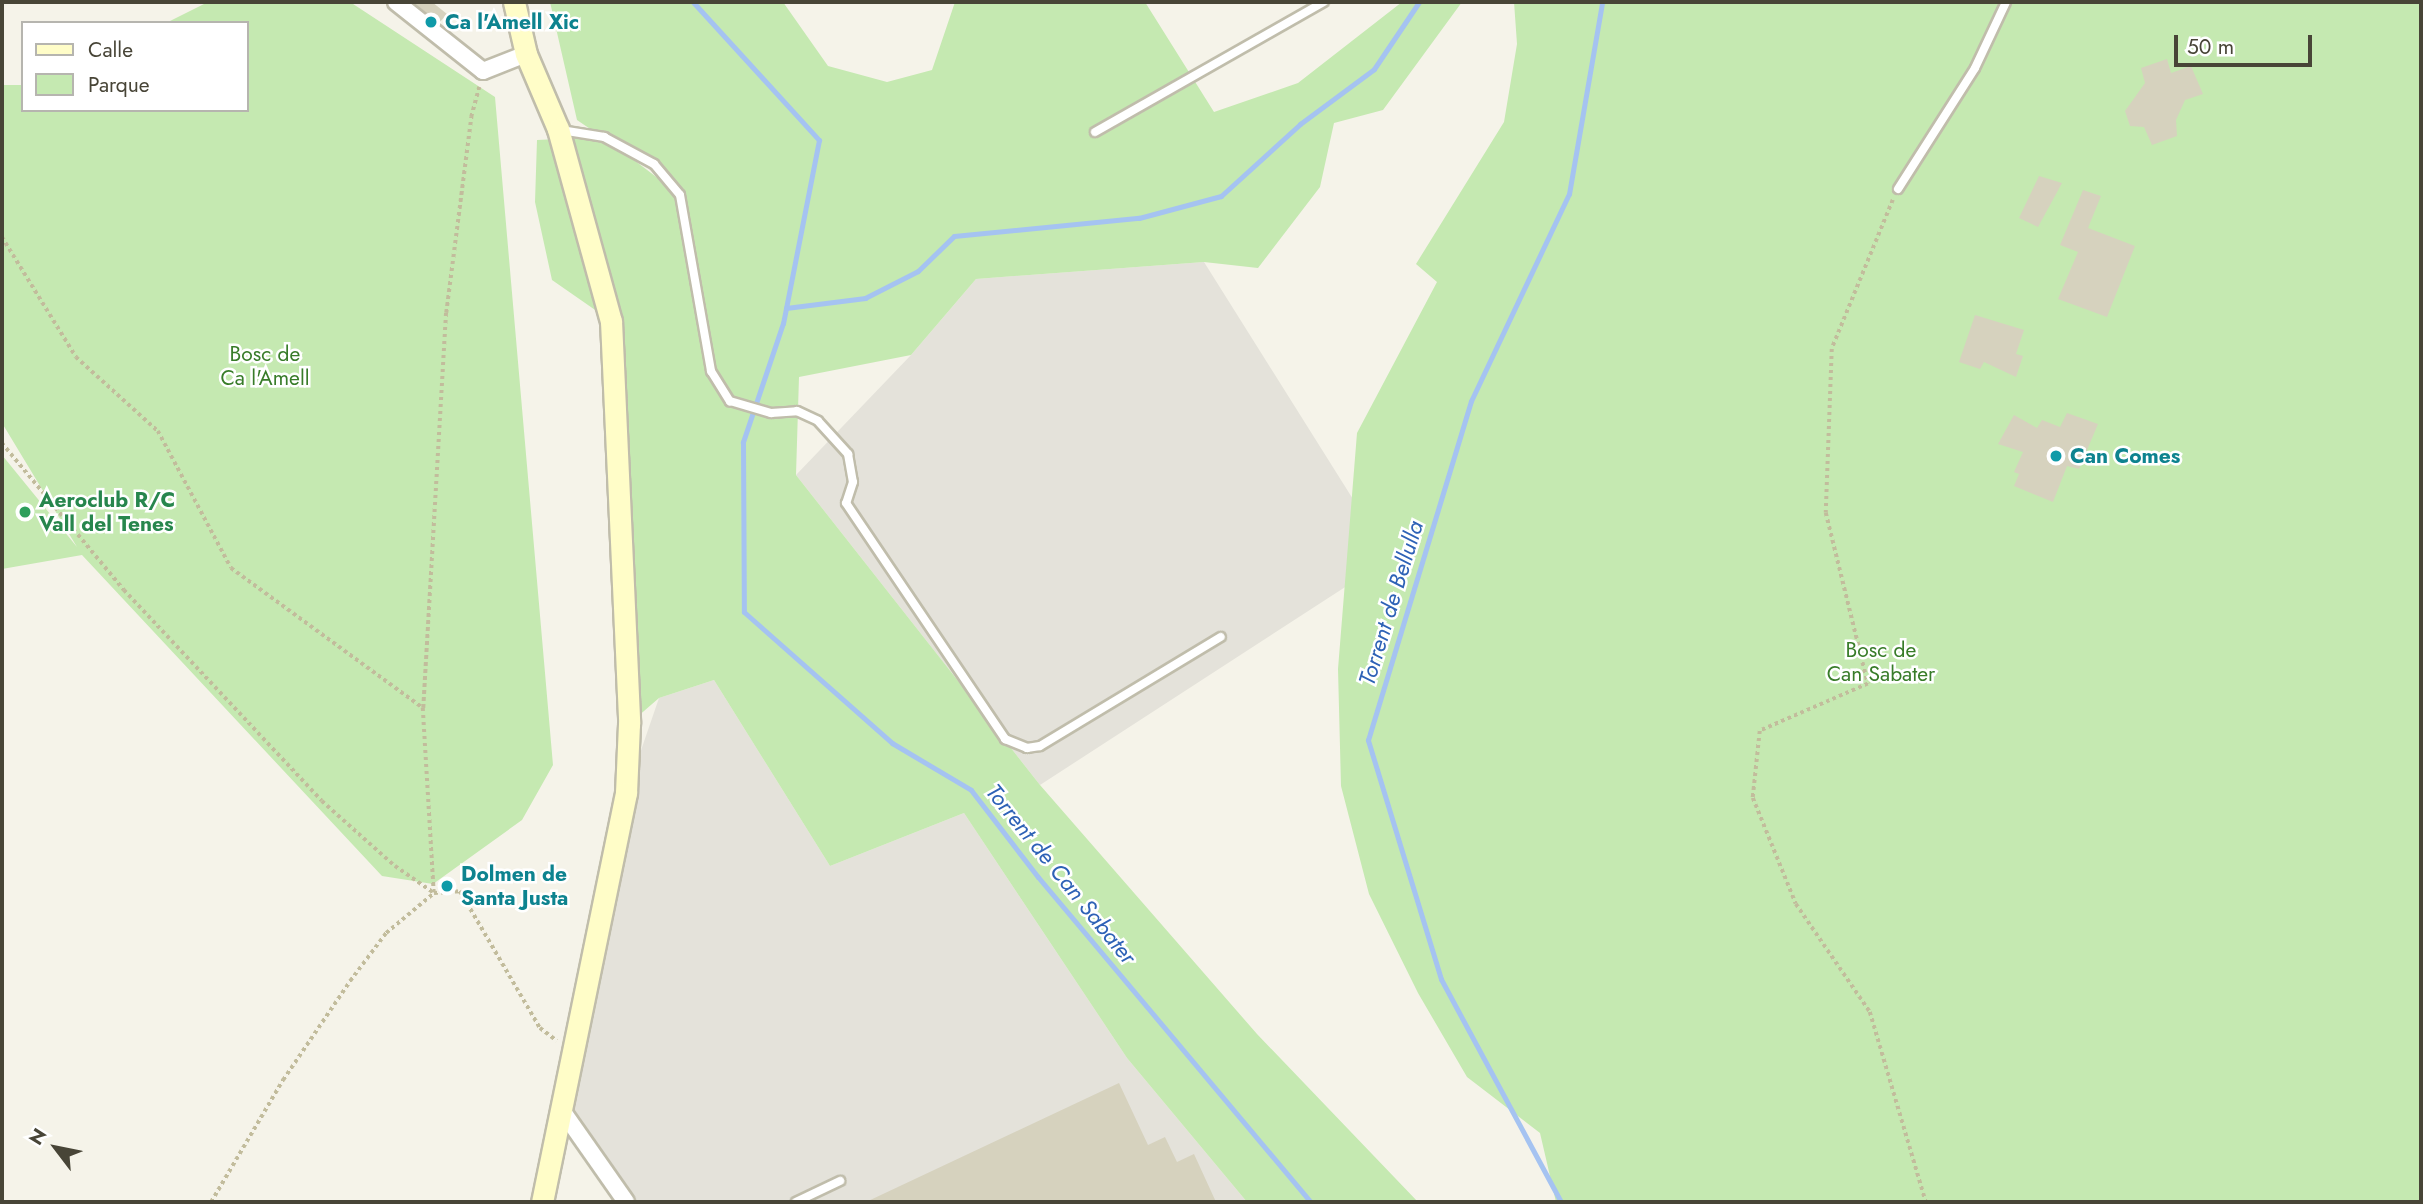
<!DOCTYPE html>
<html>
<head>
<meta charset="utf-8">
<style>
  body { margin:0 }
  #map { position:relative; width:2423px; height:1204px; overflow:hidden; background:#f5f3e9; font-family:Jost,sans-serif }
  div>[style] { position:absolute }
  [style*='--x'] { left:calc(var(--x)*1px); top:calc(var(--y)*1px); width:calc(var(--w)*1px); rotate:calc(var(--a)*1deg) }
  .industrial>* { inset:0; background:#e4e2da }
  .green>* { inset:0; background:#c5e9b1 }
  .stream>* { height:5px; margin:-2.5px; padding:0 2.5px; transform-origin:2.5px; border-radius:2.5px; background:#a5c3f1 }
  .building>* { inset:0; background:#d6d2be }
  .path>* { height:3.5px; margin-top:-1.75px; transform-origin:0; background:repeating-linear-gradient(90deg,#c2bc9c 0 3.5px,transparent 0 7px) }
  .roads { filter:drop-shadow(2px 0 #c0bdab) drop-shadow(-2px 0 #c0bdab) drop-shadow(0 2px #c0bdab) drop-shadow(0 -2px #c0bdab) }
  .service>* { height:8px; margin:-4px; padding:0 4px; transform-origin:4px; border-radius:4px; background:#fff }
  .minor>* { height:16px; margin:-8px; padding:0 8px; transform-origin:8px; border-radius:8px; background:#fff }
  .secondary>* { height:21px; margin:-10.5px; padding:0 10.5px; transform-origin:10.5px; border-radius:10.5px; background:#fffdc8 }
  .dots>* { width:19px; height:19px; translate:-50% -50%; box-sizing:border-box; border:4px solid #fff; border-radius:50% }
  span { translate:-50% -50%; white-space:nowrap; text-align:center; line-height:1.15; -webkit-text-stroke:5px #fff; paint-order:stroke }
  .culture-label { font-size:21px; color:#0d838f; font-weight:700 }
  .left { translate:0 -50%; text-align:left }
  .park-label { font-size:21px; color:#387c29 }
  .leisure-label { font-size:21px; color:#27864d; font-weight:700 }
  .water-label { font-size:23px; color:#2e62b6; font-style:italic }
  .frame { position:absolute; inset:0; border:4px solid #484537; pointer-events:none }
  .legend { position:absolute; left:21px; top:21px; width:228px; height:91px; box-sizing:border-box; background:#fff; border:2px solid #b6b5af; margin:0; padding:9px 12px; list-style:none; font-size:21px; color:#484537 }
  .legend li { display:flex; align-items:center; gap:14px; height:35px }
  .legend b { width:35px; border:2px solid #b6b5af }
  .north { position:absolute; left:21px; top:1113px; width:70px; height:70px; -webkit-text-stroke:5px #fff; paint-order:stroke; rotate:302deg; font-size:19px; font-weight:700; line-height:28px; text-align:center; color:#484537 }
  .north::after { content:''; display:block; margin:auto; width:24px; height:32px; background:#484537; clip-path:polygon(50% 0,100% 100%,50% 72%,0 100%) }
  .scale { position:absolute; left:2174px; top:35px; width:138px; height:32px; box-sizing:border-box; border:4px solid #484537; border-top:0; padding-left:9px; font-size:21px; line-height:24px; white-space:nowrap; color:#484537; -webkit-text-stroke:5px #fff; paint-order:stroke }
</style>
</head>
<body>
<div id="map">
  <div class="industrial">
    <i style="clip-path:polygon(1204px 262px,1390px 558px,1040px 785px,796px 475px,911px 355px,976px 279px)"></i>
    <i style="clip-path:polygon(714px 680px,830px 866px,964px 813px,1127px 1058px,1247px 1202px,613px 1202px,561px 1109px,626px 794px,659px 698px)"></i>
  </div>
  <div class="green">
    <i style="clip-path:polygon(208px 2px,350px 2px,495px 97px,553px 765px,522px 820px,433px 884px,382px 876px,82px 555px,2px 569px,2px 455px,77px 547px,2px 423px,2px 85px,23px 85px,23px 110px,247px 110px,247px 23px,166px 23px)"></i>
    <i style="clip-path:polygon(evenodd,550px 2px,783px 2px,828px 66px,887px 82px,932px 70px,955px 2px,1145px 2px,1214px 112px,1298px 83px,1402px 2px,1462px 2px,1383px 110px,1334px 123px,1320px 187px,1258px 268px,1204px 262px,976px 279px,911px 355px,799px 377px,796px 475px,1040px 785px,1257px 1034px,1418px 1202px,1247px 1202px,1127px 1058px,964px 813px,830px 866px,714px 680px,659px 698px,629px 724px,611px 321px,552px 280px,535px 202px,537px 140px,602px 137px,577px 120px,550px 2px,609px 141px,654px 164px,676px 192px,609px 141px)"></i>
    <i style="clip-path:polygon(1514px 2px,2421px 2px,2421px 1202px,1556px 1202px,1540px 1133px,1467px 1077px,1418px 993px,1369px 894px,1341px 786px,1338px 669px,1357px 433px,1437px 282px,1416px 264px,1504px 122px,1517px 44px)"></i>
  </div>
  <div class="stream">
    <i style="--x:693;--y:2;--w:187;--a:47.6"></i>
    <i style="--x:819;--y:140;--w:187;--a:101.1"></i>
    <i style="--x:783;--y:323;--w:126;--a:108.6"></i>
    <i style="--x:743;--y:442;--w:170;--a:89.7"></i>
    <i style="--x:744;--y:612;--w:198;--a:41.5"></i>
    <i style="--x:892;--y:743;--w:92;--a:30.7"></i>
    <i style="--x:971;--y:790;--w:110;--a:52.4"></i>
    <i style="--x:1038;--y:877;--w:424;--a:50"></i>
    <i style="--x:786;--y:308;--w:80;--a:-7.2"></i>
    <i style="--x:865;--y:298;--w:59;--a:-27"></i>
    <i style="--x:918;--y:271;--w:50;--a:-44.2"></i>
    <i style="--x:954;--y:236;--w:186;--a:-5.6"></i>
    <i style="--x:1139;--y:218;--w:85;--a:-15"></i>
    <i style="--x:1221;--y:196;--w:107;--a:-42.3"></i>
    <i style="--x:1300;--y:124;--w:92;--a:-36.6"></i>
    <i style="--x:1374;--y:69;--w:81;--a:-56.1"></i>
    <i style="--x:1561;--y:1202;--w:253;--a:-118.3"></i>
    <i style="--x:1441;--y:979;--w:250;--a:-107"></i>
    <i style="--x:1368;--y:740;--w:354;--a:-73.1"></i>
    <i style="--x:1471;--y:401;--w:229;--a:-64.7"></i>
    <i style="--x:1569;--y:194;--w:195;--a:-80.2"></i>
  </div>
  <div class="building">
    <i style="clip-path:polygon(413px 2px,432px 2px,447px 14px,439px 23px)"></i>
    <i style="clip-path:polygon(2167px 59px,2171px 73px,2191px 66px,2203px 94px,2185px 100px,2176px 120px,2177px 136px,2152px 145px,2144px 127px,2130px 126px,2125px 111px,2145px 83px,2141px 68px)"></i>
    <i style="clip-path:polygon(2039px 176px,2062px 183px,2038px 227px,2019px 218px)"></i>
    <i style="clip-path:polygon(2083px 190px,2101px 196px,2088px 228px,2135px 246px,2107px 317px,2058px 299px,2078px 252px,2060px 245px)"></i>
    <i style="clip-path:polygon(1975px 315px,2024px 330px,2016px 354px,2023px 356px,2016px 377px,1984px 362px,1980px 369px,1959px 362px)"></i>
    <i style="clip-path:polygon(2067px 413px,2098px 424px,2079px 469px,2067px 466px,2053px 502px,2014px 486px,2019px 474px,2014px 472px,2023px 452px,1998px 444px,2014px 415px,2037px 428px,2042px 420px,2060px 427px)"></i>
    <i style="clip-path:polygon(1119px 1083px,1148px 1145px,1165px 1137px,1177px 1162px,1194px 1154px,1216px 1202px,866px 1202px)"></i>
  </div>
  <div class="path">
    <i style="--x:1893;--y:200;--w:161;--a:112.3"></i>
    <i style="--x:1832;--y:349;--w:164;--a:92.1"></i>
    <i style="--x:1826;--y:513;--w:176;--a:76.2"></i>
    <i style="--x:1868;--y:684;--w:118;--a:156.5"></i>
    <i style="--x:1760;--y:731;--w:67;--a:96"></i>
    <i style="--x:1753;--y:798;--w:114;--a:67.9"></i>
    <i style="--x:1796;--y:904;--w:131;--a:55.6"></i>
    <i style="--x:1870;--y:1012;--w:198;--a:73.6"></i>
    <i style="--x:2;--y:237;--w:141;--a:58.3"></i>
    <i style="--x:76;--y:357;--w:110;--a:42.1"></i>
    <i style="--x:158;--y:431;--w:155;--a:61.9"></i>
    <i style="--x:231;--y:568;--w:238;--a:36.1"></i>
    <i style="--x:423;--y:708;--w:185;--a:86.6"></i>
    <i style="--x:2;--y:443;--w:191;--a:50.3"></i>
    <i style="--x:124;--y:590;--w:289;--a:46.8"></i>
    <i style="--x:322;--y:801;--w:98;--a:41.7"></i>
    <i style="--x:395;--y:866;--w:47;--a:34.7"></i>
    <i style="--x:423;--y:708;--w:396;--a:-86.7"></i>
    <i style="--x:446;--y:313;--w:198;--a:-82.7"></i>
    <i style="--x:471;--y:117;--w:31;--a:-75"></i>
    <i style="--x:211;--y:1202;--w:142;--a:-59.5"></i>
    <i style="--x:283;--y:1080;--w:120;--a:-55.9"></i>
    <i style="--x:350;--y:981;--w:60;--a:-53.1"></i>
    <i style="--x:386;--y:933;--w:62;--a:-39.8"></i>
    <i style="--x:434;--y:893;--w:26;--a:-4"></i>
    <i style="--x:460;--y:891;--w:159;--a:59.7"></i>
    <i style="--x:540;--y:1028;--w:21;--a:37"></i>
  </div>
  <div class="roads">
    <div class="service">
      <i style="--x:561;--y:130;--w:44;--a:9.2"></i>
      <i style="--x:604;--y:137;--w:57;--a:28.4"></i>
      <i style="--x:654;--y:164;--w:40;--a:50"></i>
      <i style="--x:680;--y:195;--w:179;--a:80"></i>
      <i style="--x:711;--y:371;--w:36;--a:58"></i>
      <i style="--x:730;--y:401;--w:43;--a:16.3"></i>
      <i style="--x:771;--y:413;--w:26;--a:-4"></i>
      <i style="--x:797;--y:411;--w:23;--a:25"></i>
      <i style="--x:818;--y:421;--w:45;--a:47.7"></i>
      <i style="--x:848;--y:454;--w:28;--a:80"></i>
      <i style="--x:853;--y:482;--w:22;--a:108"></i>
      <i style="--x:846;--y:503;--w:285;--a:56"></i>
      <i style="--x:1005;--y:739;--w:24;--a:22"></i>
      <i style="--x:1027;--y:748;--w:13;--a:-9"></i>
      <i style="--x:1040;--y:746;--w:211;--a:-31.1"></i>
      <i style="--x:1095;--y:132;--w:263;--a:-29.6"></i>
      <i style="--x:1898;--y:189;--w:143;--a:-57.5"></i>
      <i style="--x:1975;--y:68;--w:73;--a:-64.8"></i>
      <i style="--x:796;--y:1202;--w:49;--a:-25.5"></i>
    </div>
    <div class="minor">
      <i style="--x:396;--y:2;--w:111;--a:38.4"></i>
      <i style="--x:483;--y:71;--w:46;--a:-21.6"></i>
      <i style="--x:561;--y:1109;--w:113;--a:55"></i>
    </div>
    <div class="secondary">
      <i style="--x:514;--y:2;--w:53;--a:77"></i>
      <i style="--x:526;--y:54;--w:82;--a:66.9"></i>
      <i style="--x:558;--y:129;--w:199;--a:74.6"></i>
      <i style="--x:611;--y:321;--w:403;--a:87.4"></i>
      <i style="--x:629;--y:724;--w:69;--a:92.5"></i>
      <i style="--x:626;--y:793;--w:418;--a:101.6"></i>
    </div>
  </div>
  <div class="dots">
    <i style="left:431px;top:22px;background:#0f9aa8"></i>
    <i style="left:2056px;top:456px;background:#0f9aa8"></i>
    <i style="left:25px;top:512px;background:#2e9e5b"></i>
    <i style="left:447px;top:886px;background:#0f9aa8"></i>
  </div>
  <div class="culture-label">
    <span class="left" style="left:445px;top:22px">Ca l'Amell Xic</span>
    <span class="left" style="left:2070px;top:456px">Can Comes</span>
    <span class="left" style="left:461px;top:886px">Dolmen de<br>Santa Justa</span>
  </div>
  <div class="park-label">
    <span style="left:265px;top:366px">Bosc de<br>Ca l'Amell</span>
    <span style="left:1881px;top:662px">Bosc de<br>Can Sabater</span>
  </div>
  <div class="leisure-label">
    <span class="left" style="left:39px;top:512px">Aeroclub R/C<br>Vall del Tenes</span>
  </div>
  <div class="water-label">
    <span style="left:1391px;top:603px;rotate:-73deg">Torrent de Bellulla</span>
    <span style="left:1061px;top:874px;rotate:51deg">Torrent de Can Sabater</span>
  </div>
  <div class="frame"></div>
  <ul class="legend">
  <li><b style="height:9px;background:#fffdc8"></b>Calle</li>
  <li><b style="height:19px;background:#c5e9b1"></b>Parque</li>
  </ul>
  <div class="north">N</div>
  <div class="scale">50 m</div>
</div>
</body>
</html>
